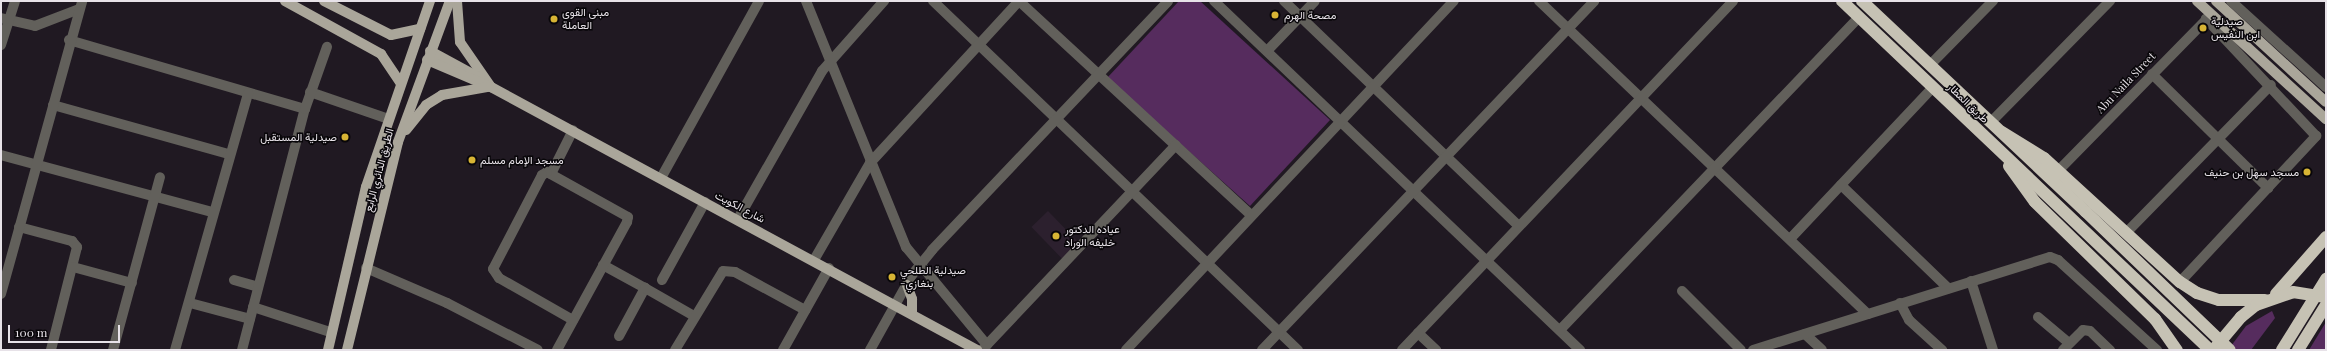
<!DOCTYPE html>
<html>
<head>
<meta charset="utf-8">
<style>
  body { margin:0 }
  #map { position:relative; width:2327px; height:351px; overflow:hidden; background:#201922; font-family:"Playfair Display",Vazirmatn,serif }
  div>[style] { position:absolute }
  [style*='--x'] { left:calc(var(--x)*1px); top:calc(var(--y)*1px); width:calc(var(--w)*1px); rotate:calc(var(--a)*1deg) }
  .built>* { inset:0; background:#2c202e; transform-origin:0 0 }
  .green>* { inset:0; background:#562c5e }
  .minor>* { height:10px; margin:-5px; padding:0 5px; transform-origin:5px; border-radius:5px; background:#62605b }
  .major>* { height:10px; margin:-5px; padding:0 5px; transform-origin:5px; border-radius:5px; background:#aaa69a }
  .highway>* { height:12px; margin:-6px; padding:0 6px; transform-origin:6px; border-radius:6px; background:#c6c2b4 }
  .highway-bridge>* { height:12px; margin:-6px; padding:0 6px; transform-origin:6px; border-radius:6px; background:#c6c2b4 }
  .dots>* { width:11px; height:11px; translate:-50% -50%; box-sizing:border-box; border:2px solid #080609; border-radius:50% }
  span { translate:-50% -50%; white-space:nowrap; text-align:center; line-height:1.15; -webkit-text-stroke:3px #080609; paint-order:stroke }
  .poi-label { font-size:11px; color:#e7e2e8 }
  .left { translate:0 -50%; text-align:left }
  .right { translate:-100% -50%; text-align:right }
  .street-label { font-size:11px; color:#e7e2e8 }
  .frame { position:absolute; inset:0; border:2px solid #e7e2e8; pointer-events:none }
  .scale { position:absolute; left:8px; top:325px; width:112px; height:18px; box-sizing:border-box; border:2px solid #e7e2e8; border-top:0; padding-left:5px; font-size:12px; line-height:14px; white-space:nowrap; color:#e7e2e8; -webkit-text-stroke:3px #080609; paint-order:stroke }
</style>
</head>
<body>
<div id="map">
  <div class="built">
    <i style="left:1048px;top:211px;width:46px;height:23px;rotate:46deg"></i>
  </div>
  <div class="green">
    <i style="clip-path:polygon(1179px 1px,1200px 1px,1330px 120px,1250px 206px,1107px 78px)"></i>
    <i style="clip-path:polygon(2272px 311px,2275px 318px,2251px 350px,2228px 350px,2246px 326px)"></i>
    <i style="clip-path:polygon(2326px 322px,2326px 350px,2309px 350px)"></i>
  </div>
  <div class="minor">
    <i style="--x:806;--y:1;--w:266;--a:67.9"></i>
    <i style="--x:906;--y:247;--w:127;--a:50.4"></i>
    <i style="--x:933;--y:1;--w:505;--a:43.72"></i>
    <i style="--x:1019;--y:1;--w:316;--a:42.7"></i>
    <i style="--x:1214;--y:1;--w:506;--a:43.64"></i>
    <i style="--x:1284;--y:1;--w:325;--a:43.8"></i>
    <i style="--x:1539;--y:1;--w:454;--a:43.6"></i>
    <i style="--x:2231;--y:1;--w:128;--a:42.2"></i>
    <i style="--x:1;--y:18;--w:35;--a:13"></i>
    <i style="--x:35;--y:26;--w:47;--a:-21.1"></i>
    <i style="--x:69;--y:40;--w:246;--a:16.3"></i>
    <i style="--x:1;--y:45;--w:46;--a:-72.3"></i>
    <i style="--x:1267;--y:51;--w:69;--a:-46.2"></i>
    <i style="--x:1930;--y:65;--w:90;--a:-45.5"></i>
    <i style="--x:2152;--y:74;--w:163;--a:44.5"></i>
    <i style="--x:310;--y:92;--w:80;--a:18.9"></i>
    <i style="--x:53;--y:105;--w:183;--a:15.6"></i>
    <i style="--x:1991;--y:122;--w:170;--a:-45.5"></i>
    <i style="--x:1;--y:155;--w:219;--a:15.1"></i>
    <i style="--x:2059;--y:170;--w:216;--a:-45.6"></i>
    <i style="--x:551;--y:174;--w:49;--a:-63.4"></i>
    <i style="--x:661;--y:178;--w:202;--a:-61"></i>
    <i style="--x:1841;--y:185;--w:149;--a:43.9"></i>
    <i style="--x:738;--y:219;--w:170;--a:-60.4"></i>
    <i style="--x:822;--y:71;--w:94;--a:-48.5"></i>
    <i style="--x:19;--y:227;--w:55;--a:14.8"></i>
    <i style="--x:72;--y:241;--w:8;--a:50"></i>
    <i style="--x:77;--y:247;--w:106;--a:104.2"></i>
    <i style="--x:2126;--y:233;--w:207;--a:-45.6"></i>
    <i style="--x:1790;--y:239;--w:209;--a:-46.7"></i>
    <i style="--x:814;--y:260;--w:112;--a:-60"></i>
    <i style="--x:870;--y:163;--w:220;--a:-47.4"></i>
    <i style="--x:603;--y:265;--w:48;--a:28.7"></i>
    <i style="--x:73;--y:267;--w:61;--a:15.2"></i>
    <i style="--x:366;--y:268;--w:88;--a:23.4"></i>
    <i style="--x:447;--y:303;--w:102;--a:27.3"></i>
    <i style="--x:234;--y:280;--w:25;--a:16"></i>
    <i style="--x:662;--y:280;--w:89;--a:-61.1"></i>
    <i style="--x:1971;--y:281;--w:72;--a:72.3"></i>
    <i style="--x:2180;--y:282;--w:200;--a:-47"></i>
    <i style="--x:2316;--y:136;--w:161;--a:-133.2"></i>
    <i style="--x:1682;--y:291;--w:83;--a:45"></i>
    <i style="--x:1;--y:294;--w:304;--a:-74.5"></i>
    <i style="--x:190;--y:303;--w:62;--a:14.9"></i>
    <i style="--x:1900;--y:303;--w:19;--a:62"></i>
    <i style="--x:1909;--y:320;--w:45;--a:42.3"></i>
    <i style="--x:253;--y:307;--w:81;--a:18"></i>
    <i style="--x:2038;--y:317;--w:40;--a:40"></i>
    <i style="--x:1560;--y:330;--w:433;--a:-46.3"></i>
    <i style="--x:1418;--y:333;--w:25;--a:43"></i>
    <i style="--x:1805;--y:334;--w:23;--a:43"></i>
    <i style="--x:619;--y:336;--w:55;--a:-61.6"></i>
    <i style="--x:645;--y:288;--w:56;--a:29.7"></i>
    <i style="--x:113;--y:350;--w:179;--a:-74.8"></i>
    <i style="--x:175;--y:350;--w:267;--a:-74.1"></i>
    <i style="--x:242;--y:350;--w:249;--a:-75.4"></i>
    <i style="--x:305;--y:109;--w:66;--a:-70.5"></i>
    <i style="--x:557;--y:350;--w:146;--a:-61.3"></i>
    <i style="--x:627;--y:222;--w:5;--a:-79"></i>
    <i style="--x:628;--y:217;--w:93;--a:-150.9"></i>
    <i style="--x:547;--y:172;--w:6;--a:149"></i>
    <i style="--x:542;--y:175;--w:106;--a:117.5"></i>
    <i style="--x:493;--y:269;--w:11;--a:56"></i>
    <i style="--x:499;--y:278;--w:85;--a:29.6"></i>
    <i style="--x:675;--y:350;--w:92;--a:-58.7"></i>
    <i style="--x:723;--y:271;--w:12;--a:5"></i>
    <i style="--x:735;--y:272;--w:80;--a:28.5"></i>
    <i style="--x:783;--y:350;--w:94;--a:-60.7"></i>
    <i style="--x:870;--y:350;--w:86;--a:-60.8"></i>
    <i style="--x:912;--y:275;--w:32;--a:-51"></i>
    <i style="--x:932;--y:250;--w:343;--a:-46.5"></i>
    <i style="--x:982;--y:350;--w:282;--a:-46.6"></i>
    <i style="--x:1126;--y:350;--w:479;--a:-46.8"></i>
    <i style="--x:1262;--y:350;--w:482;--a:-46.4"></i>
    <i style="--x:1402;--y:350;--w:481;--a:-46.5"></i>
    <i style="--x:1753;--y:350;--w:311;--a:-17.4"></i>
    <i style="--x:2050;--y:257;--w:9;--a:21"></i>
    <i style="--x:2058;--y:260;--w:134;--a:42.3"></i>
    <i style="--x:2063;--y:350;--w:28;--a:-45"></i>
    <i style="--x:2083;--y:330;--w:7;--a:8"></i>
    <i style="--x:2090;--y:331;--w:28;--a:44"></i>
  </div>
  <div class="major">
    <i style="--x:285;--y:1;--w:110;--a:28.9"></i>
    <i style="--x:381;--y:54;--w:34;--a:56"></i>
    <i style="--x:324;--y:1;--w:75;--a:26.9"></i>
    <i style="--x:391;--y:35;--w:30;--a:-12"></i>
    <i style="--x:457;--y:1;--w:41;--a:85.8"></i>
    <i style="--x:460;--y:42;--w:55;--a:55.4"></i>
    <i style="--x:2197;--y:1;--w:175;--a:42.5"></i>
    <i style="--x:2216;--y:1;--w:149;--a:42.6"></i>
    <i style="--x:430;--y:51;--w:57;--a:28.4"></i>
    <i style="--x:427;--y:60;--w:69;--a:22.9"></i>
    <i style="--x:491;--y:87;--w:553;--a:28.42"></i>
    <i style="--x:406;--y:130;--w:32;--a:-51"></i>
    <i style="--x:426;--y:105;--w:19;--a:-32"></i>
    <i style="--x:442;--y:95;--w:47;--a:-9.9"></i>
    <i style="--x:907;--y:285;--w:15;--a:70"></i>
    <i style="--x:912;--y:299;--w:14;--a:90"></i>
    <i style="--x:328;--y:350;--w:167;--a:-76.9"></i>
    <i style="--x:366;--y:187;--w:197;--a:-71"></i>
    <i style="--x:347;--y:350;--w:214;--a:-76.2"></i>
    <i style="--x:398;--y:142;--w:150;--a:-69.8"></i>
  </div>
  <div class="highway">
    <i style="--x:1842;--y:1;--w:507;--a:43.48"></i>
    <i style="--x:1862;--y:1;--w:308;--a:43.3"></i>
    <i style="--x:2002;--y:132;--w:49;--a:31.8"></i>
    <i style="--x:2044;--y:158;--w:184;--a:42.4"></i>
    <i style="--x:2180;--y:282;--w:20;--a:33"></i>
    <i style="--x:2197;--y:293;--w:23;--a:18"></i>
    <i style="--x:2219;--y:300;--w:46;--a:0"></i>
    <i style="--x:2009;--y:166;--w:44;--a:54.2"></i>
    <i style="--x:2035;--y:202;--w:168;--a:44.3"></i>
    <i style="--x:2155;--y:319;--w:38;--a:55"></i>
    <i style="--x:2276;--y:294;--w:76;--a:-48.7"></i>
    <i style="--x:2214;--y:349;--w:42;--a:-49.8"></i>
    <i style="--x:2241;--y:317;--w:19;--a:-39"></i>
    <i style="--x:2256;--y:305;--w:39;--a:-19"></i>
    <i style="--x:2282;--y:350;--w:84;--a:-58.2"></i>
    <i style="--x:2298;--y:350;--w:53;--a:-58.1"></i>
  </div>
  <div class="highway-bridge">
    <i style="--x:2086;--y:212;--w:199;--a:43.8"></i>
    <i style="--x:2293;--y:292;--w:33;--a:9"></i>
  </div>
  <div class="dots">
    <i style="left:1275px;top:15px;background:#d7b434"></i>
    <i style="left:554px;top:19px;background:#d7b434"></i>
    <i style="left:2203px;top:28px;background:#d7b434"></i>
    <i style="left:345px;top:137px;background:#d7b434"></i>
    <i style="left:472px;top:160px;background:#d7b434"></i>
    <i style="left:2307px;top:172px;background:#d7b434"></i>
    <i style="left:1056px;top:236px;background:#d7b434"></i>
    <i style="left:892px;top:277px;background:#d7b434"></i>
  </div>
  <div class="poi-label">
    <span class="left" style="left:562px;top:19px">مبنى القوى<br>العاملة</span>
    <span class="left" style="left:1284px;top:15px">مصحة الهرم</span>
    <span class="left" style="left:2211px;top:28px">صيدلية<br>ابن النفيس</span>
    <span class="right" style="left:337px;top:137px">صيدلية المستقبل</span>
    <span class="left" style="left:480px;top:160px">مسجد الإمام مسلم</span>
    <span class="right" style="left:2299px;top:172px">مسجد سهل بن حنيف</span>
    <span class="left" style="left:1065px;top:236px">عياده الدكتور<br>خليفه الوراد</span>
    <span class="left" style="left:900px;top:277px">صيدلية الطلحي<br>-بنغازي</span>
  </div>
  <div class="street-label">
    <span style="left:2126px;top:83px;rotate:-46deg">Abu Naila Street</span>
    <span style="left:1968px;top:103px;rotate:44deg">طريق المطار</span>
    <span style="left:379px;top:170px;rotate:-75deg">الطريق الدائري الرابع</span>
    <span style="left:740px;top:207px;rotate:28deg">شارع الكويت</span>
  </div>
  <div class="frame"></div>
  <div class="scale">100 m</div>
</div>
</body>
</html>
